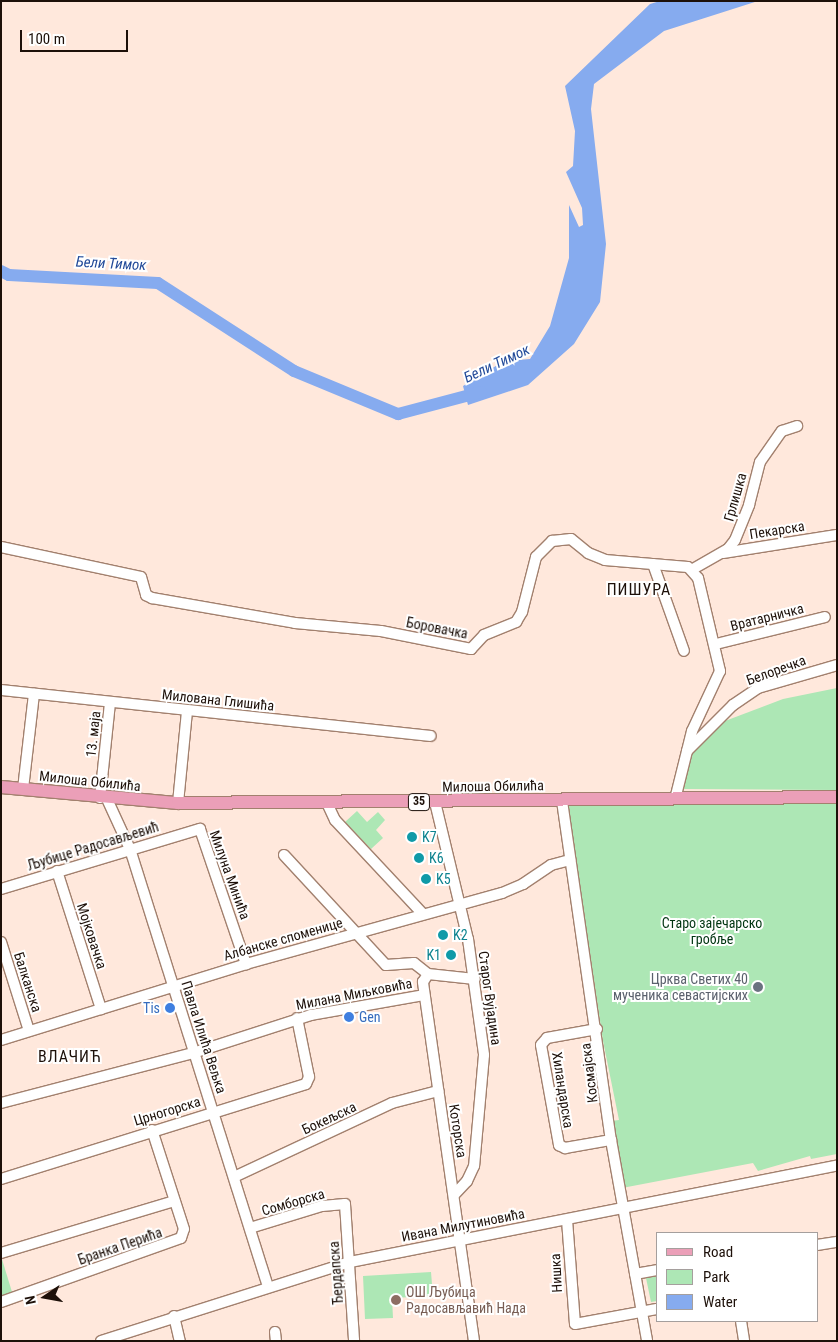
<!DOCTYPE html>
<html>
<head>
<meta charset="utf-8">
<style>
  body { margin:0 }
  #map { position:relative; width:838px; height:1342px; overflow:hidden; background:#ffe8dc; font-family:"Roboto Condensed",sans-serif }
  div>[style] { position:absolute }
  [style*='--x'] { left:calc(var(--x)*1px); top:calc(var(--y)*1px); width:calc(var(--w)*1px); rotate:calc(var(--a)*1deg) }
  .green>* { inset:0; background:#ade7b5 }
  .water>* { inset:0; background:#86abef }
  .river>* { height:12px; margin:-6px; padding:0 6px; transform-origin:6px; border-radius:6px; background:#86abef }
  .roads { filter:drop-shadow(1px 0 #a2806e) drop-shadow(-1px 0 #a2806e) drop-shadow(0 1px #a2806e) drop-shadow(0 -1px #a2806e) }
  .minor>* { height:10px; margin:-5px; padding:0 5px; transform-origin:5px; border-radius:5px; background:#fff }
  .major>* { height:12px; margin:-6px; padding:0 6px; transform-origin:6px; border-radius:6px; background:#eb9fb8 }
  .dots>* { width:14px; height:14px; translate:-50% -50%; box-sizing:border-box; border:2px solid #fff; border-radius:50% }
  span { translate:-50% -50%; white-space:nowrap; text-align:center; line-height:1.15; -webkit-text-stroke:4px #fff; paint-order:stroke }
  .shield-label span { padding:1px 4px; background:#fff; border:1px solid; border-radius:4px; -webkit-text-stroke-width:0 }
  .shield-label { font-size:12px; color:#1d1009; font-weight:700 }
  .street-label { font-size:14px; color:#1d1009 }
  .culture-label { font-size:14px; color:#0d838f }
  .left { translate:0 -50%; text-align:left }
  .right { translate:-100% -50%; text-align:right }
  .park-label { font-size:14px; color:#003511 }
  .worship-label { font-size:14px; color:#5b616d }
  .shop-label { font-size:14px; color:#366cbe }
  .education-label { font-size:14px; color:#785e54 }
  .water-label { font-size:15px; color:#224a99; font-style:italic }
  .quarter-label { font-size:16px; color:#1d1009; letter-spacing:1px }
  .frame { position:absolute; inset:0; border:2px solid #1d1009; pointer-events:none }
  .legend { position:absolute; left:656px; top:1232px; width:162px; height:90px; box-sizing:border-box; background:#fff; border:1px solid #a59f9d; margin:0; padding:6px 9px; list-style:none; font-size:15px; color:#1d1009 }
  .legend li { display:flex; align-items:center; gap:10px; height:25px }
  .legend b { width:25px; border:1px solid #a59f9d }
  .north { position:absolute; left:20px; top:1272px; width:50px; height:50px; -webkit-text-stroke:4px #fff; paint-order:stroke; rotate:258deg; font-size:14px; font-weight:700; line-height:20px; text-align:center; color:#1d1009 }
  .north::after { content:''; display:block; margin:auto; width:18px; height:22px; background:#1d1009; clip-path:polygon(50% 0,100% 100%,50% 72%,0 100%) }
  .scale { position:absolute; left:20px; top:30px; width:108px; height:22px; box-sizing:border-box; border:2px solid #1d1009; border-top:0; padding-left:6px; font-size:15px; line-height:18px; white-space:nowrap; color:#1d1009; -webkit-text-stroke:4px #fff; paint-order:stroke }
</style>
</head>
<body>
<div id="map">
  <div class="green">
    <i style="clip-path:polygon(837px 688px,837px 790px,683px 789px,690px 754px,725px 721px,783px 699px)"></i>
    <i style="clip-path:polygon(837px 803px,837px 1154px,811px 1159px,810px 1156px,758px 1171px,753px 1163px,622px 1188px,611px 1121px,619px 1120px,603px 1041px,568px 805px)"></i>
    <i style="clip-path:polygon(357px 811px,367px 822px,378px 812px,385px 820px,376px 830px,383px 838px,371px 849px,345px 822px)"></i>
    <i style="clip-path:polygon(1px 1256px,12px 1292px,1px 1296px)"></i>
    <i style="clip-path:polygon(431px 1272px,433px 1296px,392px 1298px,393px 1318px,365px 1319px,363px 1276px)"></i>
    <i style="clip-path:polygon(657px 1276px,657px 1301px,651px 1302px,646px 1278px)"></i>
  </div>
  <div class="water">
    <i style="clip-path:polygon(660px 1px,758px 1px,664px 31px,594px 84px,591px 109px,606px 244px,600px 302px,574px 344px,528px 385px,468px 405px,463px 386px,504px 361px,530px 359px,550px 326px,569px 258px,569px 205px,579px 227px,583px 225px,582px 208px,566px 172px,573px 166px,575px 131px,565px 86px,650px 4px)"></i>
  </div>
  <div class="river">
    <i style="--x:1;--y:271;--w:9;--a:27"></i>
    <i style="--x:9;--y:275;--w:149;--a:3.1"></i>
    <i style="--x:158;--y:283;--w:162;--a:32.9"></i>
    <i style="--x:294;--y:371;--w:113;--a:22.5"></i>
    <i style="--x:398;--y:414;--w:86;--a:-14.8"></i>
  </div>
  <div class="roads">
    <div class="minor">
      <i style="--x:1;--y:547;--w:143;--a:12.1"></i>
      <i style="--x:141;--y:577;--w:19;--a:74"></i>
      <i style="--x:146;--y:595;--w:7;--a:27"></i>
      <i style="--x:152;--y:598;--w:145;--a:9.9"></i>
      <i style="--x:295;--y:623;--w:86;--a:5.3"></i>
      <i style="--x:381;--y:631;--w:92;--a:11.3"></i>
      <i style="--x:471;--y:649;--w:19;--a:-47"></i>
      <i style="--x:484;--y:635;--w:35;--a:-22"></i>
      <i style="--x:516;--y:622;--w:12;--a:-59"></i>
      <i style="--x:522;--y:612;--w:57;--a:-75.7"></i>
      <i style="--x:536;--y:557;--w:23;--a:-45"></i>
      <i style="--x:552;--y:541;--w:19;--a:-6"></i>
      <i style="--x:571;--y:539;--w:22;--a:39"></i>
      <i style="--x:588;--y:553;--w:18;--a:22"></i>
      <i style="--x:605;--y:560;--w:83;--a:4.8"></i>
      <i style="--x:688;--y:567;--w:15;--a:48"></i>
      <i style="--x:698;--y:578;--w:96;--a:76.7"></i>
      <i style="--x:720;--y:671;--w:66;--a:115"></i>
      <i style="--x:692;--y:731;--w:70;--a:104"></i>
      <i style="--x:723;--y:553;--w:115;--a:-9"></i>
      <i style="--x:653;--y:564;--w:92;--a:70.4"></i>
      <i style="--x:693;--y:569;--w:40;--a:-29.7"></i>
      <i style="--x:728;--y:549;--w:11;--a:-52"></i>
      <i style="--x:735;--y:540;--w:38;--a:-68"></i>
      <i style="--x:749;--y:505;--w:44;--a:-75.7"></i>
      <i style="--x:760;--y:462;--w:38;--a:-55"></i>
      <i style="--x:782;--y:431;--w:16;--a:-18"></i>
      <i style="--x:716;--y:644;--w:112;--a:-13.9"></i>
      <i style="--x:1;--y:690;--w:432;--a:6.1"></i>
      <i style="--x:687;--y:751;--w:65;--a:-45"></i>
      <i style="--x:733;--y:705;--w:30;--a:-34"></i>
      <i style="--x:758;--y:688;--w:82;--a:-16.2"></i>
      <i style="--x:23;--y:789;--w:96;--a:-83.4"></i>
      <i style="--x:100;--y:798;--w:96;--a:-84"></i>
      <i style="--x:107;--y:799;--w:55;--a:65.3"></i>
      <i style="--x:130;--y:849;--w:458;--a:72.5"></i>
      <i style="--x:562;--y:801;--w:343;--a:81.8"></i>
      <i style="--x:611;--y:1140;--w:204;--a:79.8"></i>
      <i style="--x:435;--y:802;--w:141;--a:76.5"></i>
      <i style="--x:468;--y:939;--w:117;--a:82.1"></i>
      <i style="--x:484;--y:1055;--w:111;--a:95.1"></i>
      <i style="--x:474;--y:1166;--w:17;--a:115"></i>
      <i style="--x:467;--y:1181;--w:19;--a:133"></i>
      <i style="--x:178;--y:803;--w:92;--a:-84.4"></i>
      <i style="--x:327;--y:803;--w:19;--a:65"></i>
      <i style="--x:335;--y:820;--w:127;--a:46.9"></i>
      <i style="--x:284;--y:855;--w:150;--a:47.2"></i>
      <i style="--x:386;--y:965;--w:28;--a:-4"></i>
      <i style="--x:414;--y:963;--w:18;--a:38"></i>
      <i style="--x:57;--y:871;--w:145;--a:72.3"></i>
      <i style="--x:1;--y:889;--w:208;--a:-16.8"></i>
      <i style="--x:200;--y:829;--w:143;--a:71.2"></i>
      <i style="--x:1;--y:942;--w:93;--a:72.5"></i>
      <i style="--x:597;--y:1029;--w:51;--a:169.8"></i>
      <i style="--x:547;--y:1038;--w:9;--a:131"></i>
      <i style="--x:541;--y:1045;--w:102;--a:79.8"></i>
      <i style="--x:559;--y:1145;--w:7;--a:27"></i>
      <i style="--x:565;--y:1148;--w:47;--a:-9.9"></i>
      <i style="--x:1;--y:1040;--w:257;--a:-17.2"></i>
      <i style="--x:246;--y:964;--w:266;--a:-15.5"></i>
      <i style="--x:502;--y:893;--w:23;--a:-23"></i>
      <i style="--x:523;--y:884;--w:34;--a:-34"></i>
      <i style="--x:551;--y:865;--w:20;--a:-15"></i>
      <i style="--x:1;--y:1103;--w:198;--a:-14.6"></i>
      <i style="--x:193;--y:1053;--w:124;--a:-17.9"></i>
      <i style="--x:311;--y:1015;--w:115;--a:-10"></i>
      <i style="--x:234;--y:1177;--w:174;--a:-25.1"></i>
      <i style="--x:392;--y:1103;--w:48;--a:-14.6"></i>
      <i style="--x:1;--y:1179;--w:319;--a:-17.3"></i>
      <i style="--x:306;--y:1084;--w:8;--a:-67"></i>
      <i style="--x:309;--y:1077;--w:60;--a:-101.5"></i>
      <i style="--x:567;--y:1220;--w:104;--a:85.6"></i>
      <i style="--x:575;--y:1324;--w:83;--a:-10.4"></i>
      <i style="--x:250;--y:1228;--w:75;--a:-17"></i>
      <i style="--x:322;--y:1206;--w:23;--a:-5"></i>
      <i style="--x:345;--y:1204;--w:137;--a:86.2"></i>
      <i style="--x:817;--y:1245;--w:20;--a:-9"></i>
      <i style="--x:1;--y:1253;--w:181;--a:-16.7"></i>
      <i style="--x:635;--y:1274;--w:22;--a:-10"></i>
      <i style="--x:1;--y:1302;--w:191;--a:-19.6"></i>
      <i style="--x:181;--y:1238;--w:9;--a:-72"></i>
      <i style="--x:184;--y:1229;--w:104;--a:-107.9"></i>
      <i style="--x:174;--y:1316;--w:26;--a:77"></i>
      <i style="--x:741;--y:1321;--w:20;--a:81"></i>
      <i style="--x:275;--y:1332;--w:9;--a:84"></i>
      <i style="--x:101;--y:1341;--w:261;--a:-17.6"></i>
      <i style="--x:350;--y:1262;--w:496;--a:-11.2"></i>
      <i style="--x:474;--y:1341;--w:363;--a:-98.1"></i>
      <i style="--x:423;--y:982;--w:9;--a:-58"></i>
      <i style="--x:428;--y:974;--w:47;--a:6.1"></i>
    </div>
    <div class="major">
      <i style="--x:1;--y:787;--w:178;--a:5.2"></i>
      <i style="--x:178;--y:803;--w:659;--a:-0.52"></i>
    </div>
  </div>
  <div class="dots">
    <i style="left:412px;top:837px;background:#0f9aa8"></i>
    <i style="left:419px;top:858px;background:#0f9aa8"></i>
    <i style="left:426px;top:879px;background:#0f9aa8"></i>
    <i style="left:443px;top:935px;background:#0f9aa8"></i>
    <i style="left:451px;top:955px;background:#0f9aa8"></i>
    <i style="left:758px;top:987px;background:#6b7280"></i>
    <i style="left:170px;top:1008px;background:#3f7fe0"></i>
    <i style="left:349px;top:1017px;background:#3f7fe0"></i>
    <i style="left:396px;top:1300px;background:#8d6e63"></i>
  </div>
  <div class="shield-label">
    <span style="left:419px;top:802px">35</span>
  </div>
  <div class="street-label">
    <span style="left:735px;top:497px;rotate:-74deg">Грлишка</span>
    <span style="left:777px;top:530px;rotate:-9deg">Пекарска</span>
    <span style="left:767px;top:617px;rotate:-14deg">Вратарничка</span>
    <span style="left:437px;top:628px;rotate:11deg">Боровачка</span>
    <span style="left:776px;top:670px;rotate:-20deg">Белоречка</span>
    <span style="left:218px;top:700px;rotate:6deg">Милована Глишића</span>
    <span style="left:93px;top:734px;rotate:-84deg">13. маја</span>
    <span style="left:90px;top:781px;rotate:6deg">Милоша Обилића</span>
    <span style="left:493px;top:786px;rotate:-1deg">Милоша Обилића</span>
    <span style="left:93px;top:846px;rotate:-17deg">Љубице Радосављевић</span>
    <span style="left:230px;top:875px;rotate:70deg">Милуна Минића</span>
    <span style="left:92px;top:936px;rotate:72deg">Мојковачка</span>
    <span style="left:283px;top:939px;rotate:-16deg">Албанске споменице</span>
    <span style="left:28px;top:982px;rotate:72deg">Балканска</span>
    <span style="left:354px;top:994px;rotate:-11deg">Милана Миљковића</span>
    <span style="left:490px;top:998px;rotate:82deg">Старог Вујадина</span>
    <span style="left:204px;top:1037px;rotate:72deg">Павла Илића Вељка</span>
    <span style="left:589px;top:1073px;rotate:-97deg">Космајска</span>
    <span style="left:563px;top:1090px;rotate:81deg">Хиландарска</span>
    <span style="left:167px;top:1111px;rotate:-17deg">Црногорска</span>
    <span style="left:329px;top:1118px;rotate:-25deg">Бокељска</span>
    <span style="left:458px;top:1131px;rotate:81deg">Которска</span>
    <span style="left:293px;top:1202px;rotate:-16deg">Сомборска</span>
    <span style="left:463px;top:1225px;rotate:-11deg">Ивана Милутиновића</span>
    <span style="left:120px;top:1246px;rotate:-19deg">Бранка Перића</span>
    <span style="left:336px;top:1273px;rotate:-94deg">Ђердапска</span>
    <span style="left:556px;top:1273px;rotate:-93deg">Нишка</span>
  </div>
  <div class="culture-label">
    <span class="left" style="left:422px;top:837px">K7</span>
    <span class="left" style="left:429px;top:858px">K6</span>
    <span class="left" style="left:436px;top:879px">K5</span>
    <span class="left" style="left:453px;top:935px">K2</span>
    <span class="right" style="left:441px;top:955px">K1</span>
  </div>
  <div class="park-label">
    <span style="left:712px;top:931px">Старо зајечарско<br>гробље</span>
  </div>
  <div class="worship-label">
    <span class="right" style="left:748px;top:987px">Црква Светих 40<br>мученика севастијских</span>
  </div>
  <div class="shop-label">
    <span class="right" style="left:160px;top:1008px">Tis</span>
    <span class="left" style="left:359px;top:1017px">Gen</span>
  </div>
  <div class="education-label">
    <span class="left" style="left:406px;top:1300px">ОШ Љубица<br>Радосављавић Нада</span>
  </div>
  <div class="water-label">
    <span style="left:111px;top:264px;rotate:3deg">Бели Тимок</span>
    <span style="left:497px;top:364px;rotate:-25deg">Бели Тимок</span>
  </div>
  <div class="quarter-label">
    <span style="left:639px;top:590px">ПИШУРА</span>
    <span style="left:70px;top:1057px">ВЛАЧИЋ</span>
  </div>
  <div class="frame"></div>
  <ul class="legend">
  <li><b style="height:6px;background:#eb9fb8"></b>Road</li>
  <li><b style="height:14px;background:#ade7b5"></b>Park</li>
  <li><b style="height:14px;background:#86abef"></b>Water</li>
  </ul>
  <div class="north">N</div>
  <div class="scale">100 m</div>
</div>
</body>
</html>
